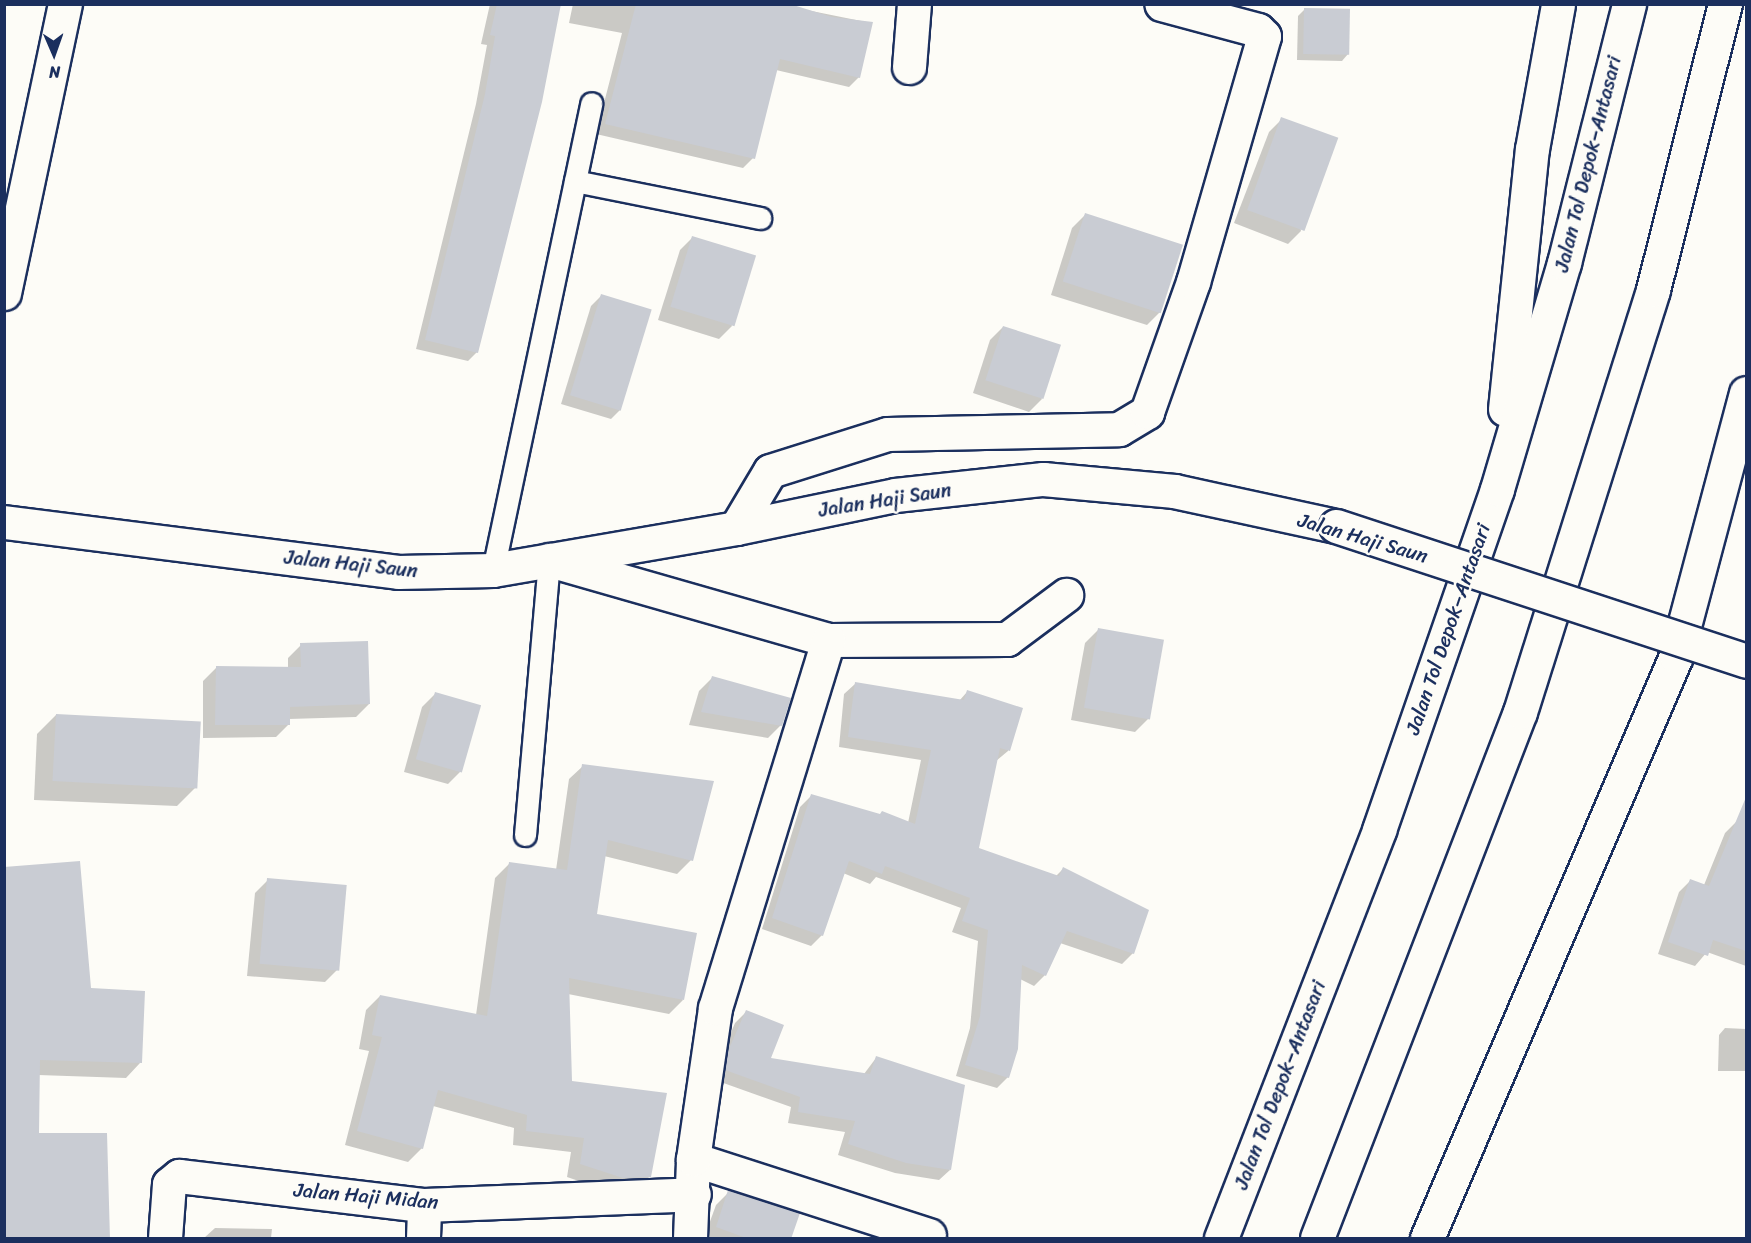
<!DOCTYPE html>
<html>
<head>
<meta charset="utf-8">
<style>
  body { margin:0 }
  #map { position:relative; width:1751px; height:1243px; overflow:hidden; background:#fdfcf7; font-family:Sriracha,sans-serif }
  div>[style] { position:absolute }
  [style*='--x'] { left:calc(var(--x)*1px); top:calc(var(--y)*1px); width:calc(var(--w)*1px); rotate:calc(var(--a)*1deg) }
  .shadow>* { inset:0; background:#0003 }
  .building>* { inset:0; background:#c9ccd3; transform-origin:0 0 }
  .roads { filter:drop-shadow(2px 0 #1b2f5e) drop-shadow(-2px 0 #1b2f5e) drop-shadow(0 2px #1b2f5e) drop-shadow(0 -2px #1b2f5e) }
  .service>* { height:21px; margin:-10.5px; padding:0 10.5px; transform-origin:10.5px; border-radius:10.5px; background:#fdfcf7 }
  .minor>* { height:33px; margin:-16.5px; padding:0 16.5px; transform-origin:16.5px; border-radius:16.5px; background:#fdfcf7 }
  .tertiary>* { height:33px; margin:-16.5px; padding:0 16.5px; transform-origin:16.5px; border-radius:16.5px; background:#fdfcf7 }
  .motorway>* { height:33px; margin:-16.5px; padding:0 16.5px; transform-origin:16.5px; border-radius:16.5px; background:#fdfcf7 }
  .bridges { filter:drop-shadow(2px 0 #1b2f5e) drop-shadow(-2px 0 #1b2f5e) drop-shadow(0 2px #1b2f5e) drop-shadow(0 -2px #1b2f5e) }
  .tertiary-bridge>* { height:33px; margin:-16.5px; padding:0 16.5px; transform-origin:16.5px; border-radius:16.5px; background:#fdfcf7 }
  span { translate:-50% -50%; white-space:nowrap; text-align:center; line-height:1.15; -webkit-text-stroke:5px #fdfcf7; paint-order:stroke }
  .street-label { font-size:20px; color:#1b2f5e }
  .frame { position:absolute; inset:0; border:6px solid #1b2f5e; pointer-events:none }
  .north { position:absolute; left:24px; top:24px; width:60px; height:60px; -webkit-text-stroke:4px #fdfcf7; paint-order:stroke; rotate:178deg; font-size:16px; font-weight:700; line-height:24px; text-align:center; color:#1b2f5e }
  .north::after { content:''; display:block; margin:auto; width:21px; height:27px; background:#1b2f5e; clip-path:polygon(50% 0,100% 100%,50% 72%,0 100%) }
</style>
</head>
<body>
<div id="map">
  <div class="shadow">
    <i style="clip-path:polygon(490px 4px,560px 4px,477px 352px,468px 361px,416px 349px,476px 104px,487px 45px,481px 44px)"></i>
    <i style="clip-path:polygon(573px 4px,777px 4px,871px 23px,859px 77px,849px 87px,776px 70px,753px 158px,743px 168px,596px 134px,622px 33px,569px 23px)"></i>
    <i style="clip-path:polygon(1304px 10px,1348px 54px,1342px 61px,1297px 60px,1298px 16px)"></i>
    <i style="clip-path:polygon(1282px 119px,1301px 231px,1288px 244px,1234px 223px,1269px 132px)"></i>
    <i style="clip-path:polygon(1085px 215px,1160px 312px,1147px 325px,1051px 295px,1072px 228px)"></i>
    <i style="clip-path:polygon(693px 237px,732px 326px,719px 339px,658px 320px,680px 250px)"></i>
    <i style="clip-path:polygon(601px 296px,621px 409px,611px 419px,561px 404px,591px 306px)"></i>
    <i style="clip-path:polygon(1003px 327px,1042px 399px,1029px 412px,973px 393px,990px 340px)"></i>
    <i style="clip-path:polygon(1098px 630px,1148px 719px,1135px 732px,1071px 720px,1085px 643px)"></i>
    <i style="clip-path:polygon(301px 645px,369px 704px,356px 717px,289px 719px,289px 724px,276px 737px,203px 738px,203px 681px,216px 668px,288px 668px,288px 658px)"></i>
    <i style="clip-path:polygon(712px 678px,781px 725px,768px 738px,689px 725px,699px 691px)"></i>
    <i style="clip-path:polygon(855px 684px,959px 701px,967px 692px,1021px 709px,1008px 751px,996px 761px,977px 849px,1055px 877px,1063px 869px,1133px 953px,1122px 964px,1060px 943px,1045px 975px,1034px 986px,1020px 979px,1008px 1077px,997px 1088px,956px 1076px,970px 1028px,978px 941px,952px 932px,961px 908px,876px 877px,870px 884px,843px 873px,822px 935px,811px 946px,762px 929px,800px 807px,811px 796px,908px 823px,921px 760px,839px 747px,844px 694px)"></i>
    <i style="clip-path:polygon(435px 694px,461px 771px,448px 784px,404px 772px,422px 707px)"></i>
    <i style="clip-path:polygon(56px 715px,196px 787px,177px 806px,34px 800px,37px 734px)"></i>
    <i style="clip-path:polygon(583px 766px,691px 860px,677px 874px,604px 856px,596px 915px,683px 1000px,669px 1014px,568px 994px,571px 1083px,650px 1176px,636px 1190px,608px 1191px,567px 1177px,571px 1152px,513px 1145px,514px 1128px,433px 1106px,422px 1148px,408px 1162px,345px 1145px,369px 1051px,359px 1049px,366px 1010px,380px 996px,476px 1015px,495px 878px,509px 864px,556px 870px,569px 779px)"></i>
    <i style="clip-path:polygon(1737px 821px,1746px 825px,1746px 906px,1743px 914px,1746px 915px,1746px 966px,1707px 952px,1695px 966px,1658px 954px,1679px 892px,1690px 881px,1704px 885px,1725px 833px)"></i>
    <i style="clip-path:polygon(4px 869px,140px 1063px,126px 1078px,38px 1075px,4px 1238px)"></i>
    <i style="clip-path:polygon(268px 880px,338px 969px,325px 982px,247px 976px,255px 893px)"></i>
    <i style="clip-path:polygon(746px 1012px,769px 1059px,864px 1074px,876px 1058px,950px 1170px,939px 1180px,895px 1173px,838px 1155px,845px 1132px,788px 1123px,791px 1107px,715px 1080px,718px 1063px,735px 1023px)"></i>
    <i style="clip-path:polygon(1725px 1028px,1746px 1029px,1746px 1071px,1718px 1071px,1719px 1035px)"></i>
    <i style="clip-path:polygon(729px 1192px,789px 1238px,704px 1238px,716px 1205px)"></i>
    <i style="clip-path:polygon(215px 1228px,272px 1229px,271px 1238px,204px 1238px)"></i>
  </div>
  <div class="building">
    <i style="clip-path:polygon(497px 4px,561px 4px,542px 102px,478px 353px,425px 340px,485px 94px,495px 36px,490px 35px)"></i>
    <i style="clip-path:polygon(636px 4px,790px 4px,832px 17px,873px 22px,860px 78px,780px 59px,755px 159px,605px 124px)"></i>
    <i style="left:1304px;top:8px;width:46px;height:46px;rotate:1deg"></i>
    <i style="left:1281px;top:117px;width:61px;height:99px;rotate:20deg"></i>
    <i style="left:1085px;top:213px;width:103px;height:72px;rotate:18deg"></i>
    <i style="left:692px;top:236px;width:67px;height:74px;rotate:17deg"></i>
    <i style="left:601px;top:294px;width:53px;height:106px;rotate:17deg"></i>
    <i style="left:1003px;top:326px;width:61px;height:57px;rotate:18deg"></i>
    <i style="left:1098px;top:628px;width:67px;height:81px;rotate:10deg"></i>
    <i style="clip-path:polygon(368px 641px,370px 704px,290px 707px,290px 725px,215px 725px,216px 666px,301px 667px,300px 643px)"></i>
    <i style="clip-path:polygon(712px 676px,791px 698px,782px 726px,701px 712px)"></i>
    <i style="clip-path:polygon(855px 682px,964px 700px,967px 690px,1023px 708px,1010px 751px,1000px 748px,979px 848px,1059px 876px,1063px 867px,1149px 910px,1134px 954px,1067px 931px,1046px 976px,1022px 965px,1018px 1049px,1009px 1078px,965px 1065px,980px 1016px,988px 930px,962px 921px,970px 898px,885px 866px,882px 874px,849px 861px,823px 936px,772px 918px,811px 794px,880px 814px,882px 811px,915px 824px,931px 750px,848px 737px)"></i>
    <i style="left:435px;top:692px;width:48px;height:70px;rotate:16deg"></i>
    <i style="left:56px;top:714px;width:145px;height:67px;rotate:3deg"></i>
    <i style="clip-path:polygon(582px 764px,714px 781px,693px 861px,608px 840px,597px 914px,697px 933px,684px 1000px,569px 978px,572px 1081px,667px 1093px,651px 1177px,623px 1178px,580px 1164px,584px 1138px,526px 1131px,527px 1115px,438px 1090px,423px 1149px,357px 1131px,382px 1037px,372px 1035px,380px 995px,487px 1016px,509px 862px,567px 870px)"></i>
    <i style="clip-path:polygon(1746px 797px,1746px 951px,1713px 940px,1708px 956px,1668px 942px,1690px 879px,1709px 886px)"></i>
    <i style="clip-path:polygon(80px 861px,91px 988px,145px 991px,142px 1063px,40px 1060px,39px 1133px,107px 1133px,110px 1239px,4px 1239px,4px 867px)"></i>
    <i style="left:267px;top:878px;width:80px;height:86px;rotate:5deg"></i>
    <i style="clip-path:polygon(746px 1010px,784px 1025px,771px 1058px,870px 1074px,876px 1056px,965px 1085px,951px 1170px,906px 1163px,848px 1144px,855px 1121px,798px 1112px,800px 1097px,725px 1070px,728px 1051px)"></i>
    <i style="clip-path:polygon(728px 1190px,800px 1213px,791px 1239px,749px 1239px,716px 1227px)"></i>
  </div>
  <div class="roads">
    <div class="service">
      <i style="--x:575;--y:181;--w:189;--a:11.3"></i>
      <i style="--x:493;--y:570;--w:477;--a:-78.1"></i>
      <i style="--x:525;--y:835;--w:276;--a:-85"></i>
    </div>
    <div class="minor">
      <i style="--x:909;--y:67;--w:63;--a:-85.5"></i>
      <i style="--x:736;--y:528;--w:66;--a:-59.2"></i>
      <i style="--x:770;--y:471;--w:123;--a:-17.5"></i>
      <i style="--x:887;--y:434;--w:232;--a:-1.2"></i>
      <i style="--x:1119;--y:429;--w:33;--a:-31"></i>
      <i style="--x:1147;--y:412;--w:138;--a:-70.5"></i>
      <i style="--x:1193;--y:282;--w:256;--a:-73.9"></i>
      <i style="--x:1264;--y:36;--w:8;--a:-135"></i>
      <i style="--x:1258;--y:30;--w:100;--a:-165"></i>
      <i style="--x:549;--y:560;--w:290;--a:16"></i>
      <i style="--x:828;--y:640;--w:179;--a:-0.3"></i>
      <i style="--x:1007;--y:639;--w:74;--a:-36.7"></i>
      <i style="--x:693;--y:1159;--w:248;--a:17.9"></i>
      <i style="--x:165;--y:1238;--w:54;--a:-85.8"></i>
      <i style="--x:169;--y:1184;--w:13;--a:-39"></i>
      <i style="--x:179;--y:1176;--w:247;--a:6.8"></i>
      <i style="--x:424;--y:1205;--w:270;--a:-2.3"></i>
      <i style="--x:423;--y:1238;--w:33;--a:-88"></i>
      <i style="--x:690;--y:1238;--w:79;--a:-87.8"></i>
      <i style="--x:693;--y:1159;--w:153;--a:-81.7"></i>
      <i style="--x:715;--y:1008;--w:385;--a:-72.9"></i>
    </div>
    <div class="tertiary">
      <i style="--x:4;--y:293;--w:295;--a:-78.1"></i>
      <i style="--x:4;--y:522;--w:397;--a:7.2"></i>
      <i style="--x:398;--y:572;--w:95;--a:-1.2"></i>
      <i style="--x:493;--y:570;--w:247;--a:-9.8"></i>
      <i style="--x:736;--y:528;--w:162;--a:-11.7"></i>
      <i style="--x:895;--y:495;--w:149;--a:-6.2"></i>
      <i style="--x:1043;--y:479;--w:132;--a:5.2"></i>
      <i style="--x:1174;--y:491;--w:166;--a:12.2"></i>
    </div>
    <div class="motorway">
      <i style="--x:1505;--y:409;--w:261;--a:-84.1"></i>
      <i style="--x:1532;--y:149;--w:147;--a:-79.8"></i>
      <i style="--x:1221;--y:1238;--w:438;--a:-68.8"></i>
      <i style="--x:1379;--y:830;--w:361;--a:-70.9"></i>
      <i style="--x:1497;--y:489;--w:236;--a:-73.5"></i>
      <i style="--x:1564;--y:263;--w:267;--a:-75.9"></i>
      <i style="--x:1317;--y:1238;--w:564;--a:-68.9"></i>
      <i style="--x:1520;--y:712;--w:442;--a:-72.5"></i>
      <i style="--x:1653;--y:290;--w:295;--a:-75.9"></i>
      <i style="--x:1427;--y:1238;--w:633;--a:-66.84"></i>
      <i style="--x:1676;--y:656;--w:272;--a:-75.1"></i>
    </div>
  </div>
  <div class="bridges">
    <div class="tertiary-bridge">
      <i style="--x:1336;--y:526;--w:432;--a:18.2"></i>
    </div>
  </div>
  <div class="street-label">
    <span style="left:1588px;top:164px;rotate:-76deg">Jalan Tol Depok–Antasari</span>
    <span style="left:885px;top:500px;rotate:-9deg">Jalan Haji Saun</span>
    <span style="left:1363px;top:538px;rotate:16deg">Jalan Haji Saun</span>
    <span style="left:351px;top:564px;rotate:6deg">Jalan Haji Saun</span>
    <span style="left:1448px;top:629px;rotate:-71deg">Jalan Tol Depok–Antasari</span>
    <span style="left:1280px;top:1085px;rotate:-69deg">Jalan Tol Depok–Antasari</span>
    <span style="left:366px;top:1196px;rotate:5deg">Jalan Haji Midan</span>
  </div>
  <div class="frame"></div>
  <div class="north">N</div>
</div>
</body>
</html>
